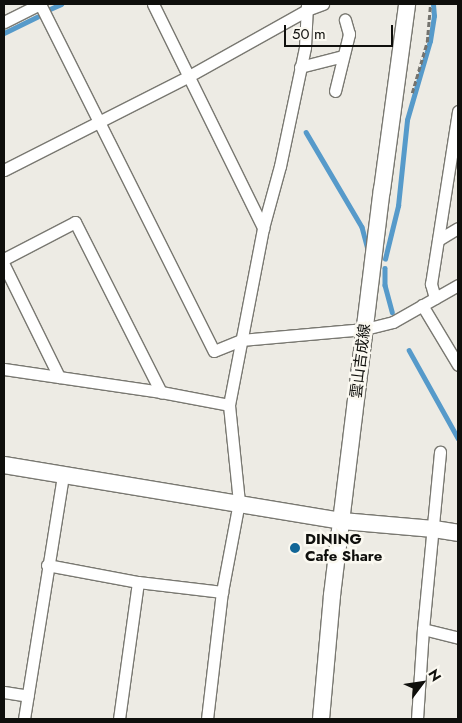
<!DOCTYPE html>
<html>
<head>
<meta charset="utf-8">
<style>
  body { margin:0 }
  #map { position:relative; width:462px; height:723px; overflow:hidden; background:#edebe4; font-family:Jost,"Noto Sans JP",sans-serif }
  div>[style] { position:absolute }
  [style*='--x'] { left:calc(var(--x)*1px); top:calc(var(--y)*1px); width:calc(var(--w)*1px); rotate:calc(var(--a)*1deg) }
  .stream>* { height:4.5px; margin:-2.25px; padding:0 2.25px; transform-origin:2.25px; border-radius:2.25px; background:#569aca }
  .path>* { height:2.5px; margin-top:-1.25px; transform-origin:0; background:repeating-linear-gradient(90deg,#74736e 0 5px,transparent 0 7.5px) }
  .roads { filter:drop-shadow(1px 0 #797871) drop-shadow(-1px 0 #797871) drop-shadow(0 1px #797871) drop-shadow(0 -1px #797871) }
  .street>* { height:11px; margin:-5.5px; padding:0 5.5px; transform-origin:5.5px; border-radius:5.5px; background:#fff }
  .secondary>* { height:16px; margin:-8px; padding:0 8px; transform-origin:8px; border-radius:8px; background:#fff }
  .dots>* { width:14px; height:14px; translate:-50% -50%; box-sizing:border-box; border:2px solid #fbf9f1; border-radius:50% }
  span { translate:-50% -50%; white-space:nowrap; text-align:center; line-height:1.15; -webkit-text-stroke:5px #fbf9f1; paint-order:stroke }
  .street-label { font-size:15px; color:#0f0f0c }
  .poi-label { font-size:15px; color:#0f0f0c; font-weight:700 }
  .left { translate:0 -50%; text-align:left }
  .frame { position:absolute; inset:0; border:5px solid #0f0f0c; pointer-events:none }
  .north { position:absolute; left:397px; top:658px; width:50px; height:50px; -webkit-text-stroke:4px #fbf9f1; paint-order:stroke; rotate:59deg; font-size:14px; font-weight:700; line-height:20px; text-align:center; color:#0f0f0c }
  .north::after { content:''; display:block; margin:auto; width:18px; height:22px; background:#0f0f0c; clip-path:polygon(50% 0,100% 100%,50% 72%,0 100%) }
  .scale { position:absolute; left:284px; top:25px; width:109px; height:22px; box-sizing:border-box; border:2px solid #0f0f0c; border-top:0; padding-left:6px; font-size:15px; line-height:18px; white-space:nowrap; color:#0f0f0c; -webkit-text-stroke:4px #fbf9f1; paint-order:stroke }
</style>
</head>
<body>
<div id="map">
  <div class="stream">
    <i style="--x:50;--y:9;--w:12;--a:-24"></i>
    <i style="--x:4;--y:33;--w:37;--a:-26"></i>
    <i style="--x:306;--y:132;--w:110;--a:59.5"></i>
    <i style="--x:362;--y:227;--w:23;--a:75"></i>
    <i style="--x:385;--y:259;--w:55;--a:-76.2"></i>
    <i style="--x:398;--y:206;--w:86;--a:-84"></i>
    <i style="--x:407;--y:120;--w:82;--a:-73.8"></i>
    <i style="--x:430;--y:41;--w:25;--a:-81"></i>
    <i style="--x:434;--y:16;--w:12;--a:-95"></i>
    <i style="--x:385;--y:268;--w:17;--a:90"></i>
    <i style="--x:385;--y:285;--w:28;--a:75"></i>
    <i style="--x:409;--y:350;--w:101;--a:60.9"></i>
  </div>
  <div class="path">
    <i style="--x:412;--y:93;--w:53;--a:-73.6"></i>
    <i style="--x:427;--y:42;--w:38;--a:-85"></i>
  </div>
  <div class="roads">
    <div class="street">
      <i style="--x:40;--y:4;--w:388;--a:63.4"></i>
      <i style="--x:214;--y:351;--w:29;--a:-22"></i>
      <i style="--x:241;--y:340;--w:124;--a:-5.1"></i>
      <i style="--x:365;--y:329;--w:29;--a:-14"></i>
      <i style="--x:393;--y:322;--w:75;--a:-29.6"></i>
      <i style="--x:153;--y:4;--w:250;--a:63.8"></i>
      <i style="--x:4;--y:22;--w:40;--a:-26.6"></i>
      <i style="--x:300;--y:67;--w:44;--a:-14.3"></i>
      <i style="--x:335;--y:91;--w:59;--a:-76.2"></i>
      <i style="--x:349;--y:34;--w:15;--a:-106"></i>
      <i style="--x:4;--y:170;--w:208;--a:-26.9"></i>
      <i style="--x:189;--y:76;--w:137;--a:-29.2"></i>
      <i style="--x:309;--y:9;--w:15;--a:-20"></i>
      <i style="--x:438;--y:240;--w:23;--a:-31"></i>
      <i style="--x:4;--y:259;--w:80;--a:-27.5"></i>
      <i style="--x:75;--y:222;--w:191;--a:63.2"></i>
      <i style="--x:4;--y:265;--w:125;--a:63.8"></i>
      <i style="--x:435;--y:298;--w:15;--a:-106"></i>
      <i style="--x:431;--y:284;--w:175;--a:-81.1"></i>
      <i style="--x:422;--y:305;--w:70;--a:59"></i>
      <i style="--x:4;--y:369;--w:159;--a:8.3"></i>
      <i style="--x:161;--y:392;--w:69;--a:10.8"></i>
      <i style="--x:47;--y:565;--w:93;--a:10.6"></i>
      <i style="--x:138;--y:582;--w:85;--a:6.8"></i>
      <i style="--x:423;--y:629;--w:36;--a:14"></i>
      <i style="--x:4;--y:692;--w:24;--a:9"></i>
      <i style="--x:24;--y:719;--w:247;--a:-80.9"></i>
      <i style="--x:119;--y:719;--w:138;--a:-82.1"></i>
      <i style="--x:207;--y:719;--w:128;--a:-83.3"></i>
      <i style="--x:222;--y:592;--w:92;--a:-79.3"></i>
      <i style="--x:239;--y:502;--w:98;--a:-95.9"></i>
      <i style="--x:229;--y:405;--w:180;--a:-79.1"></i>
      <i style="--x:263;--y:228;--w:64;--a:-74.7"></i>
      <i style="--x:280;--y:166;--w:122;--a:-78.1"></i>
      <i style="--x:305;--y:47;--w:43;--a:-87.3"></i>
      <i style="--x:417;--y:719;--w:90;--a:-86.2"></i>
      <i style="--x:423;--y:629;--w:178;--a:-84.5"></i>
    </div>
    <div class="secondary">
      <i style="--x:4;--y:465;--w:343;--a:9.4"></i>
      <i style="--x:342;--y:521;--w:92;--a:5"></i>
      <i style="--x:434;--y:529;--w:24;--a:9"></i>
      <i style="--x:321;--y:719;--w:124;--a:-84.9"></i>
      <i style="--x:332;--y:595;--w:408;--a:-83"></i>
      <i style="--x:382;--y:190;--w:188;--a:-82.3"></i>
    </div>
  </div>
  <div class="dots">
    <i style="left:295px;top:548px;background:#126697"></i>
  </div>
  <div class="street-label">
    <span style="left:361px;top:361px;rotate:-83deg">雲山吉成線</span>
  </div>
  <div class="poi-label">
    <span class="left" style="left:305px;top:548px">DINING<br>Cafe Share</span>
  </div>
  <div class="frame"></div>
  <div class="north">N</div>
  <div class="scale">50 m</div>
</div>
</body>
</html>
